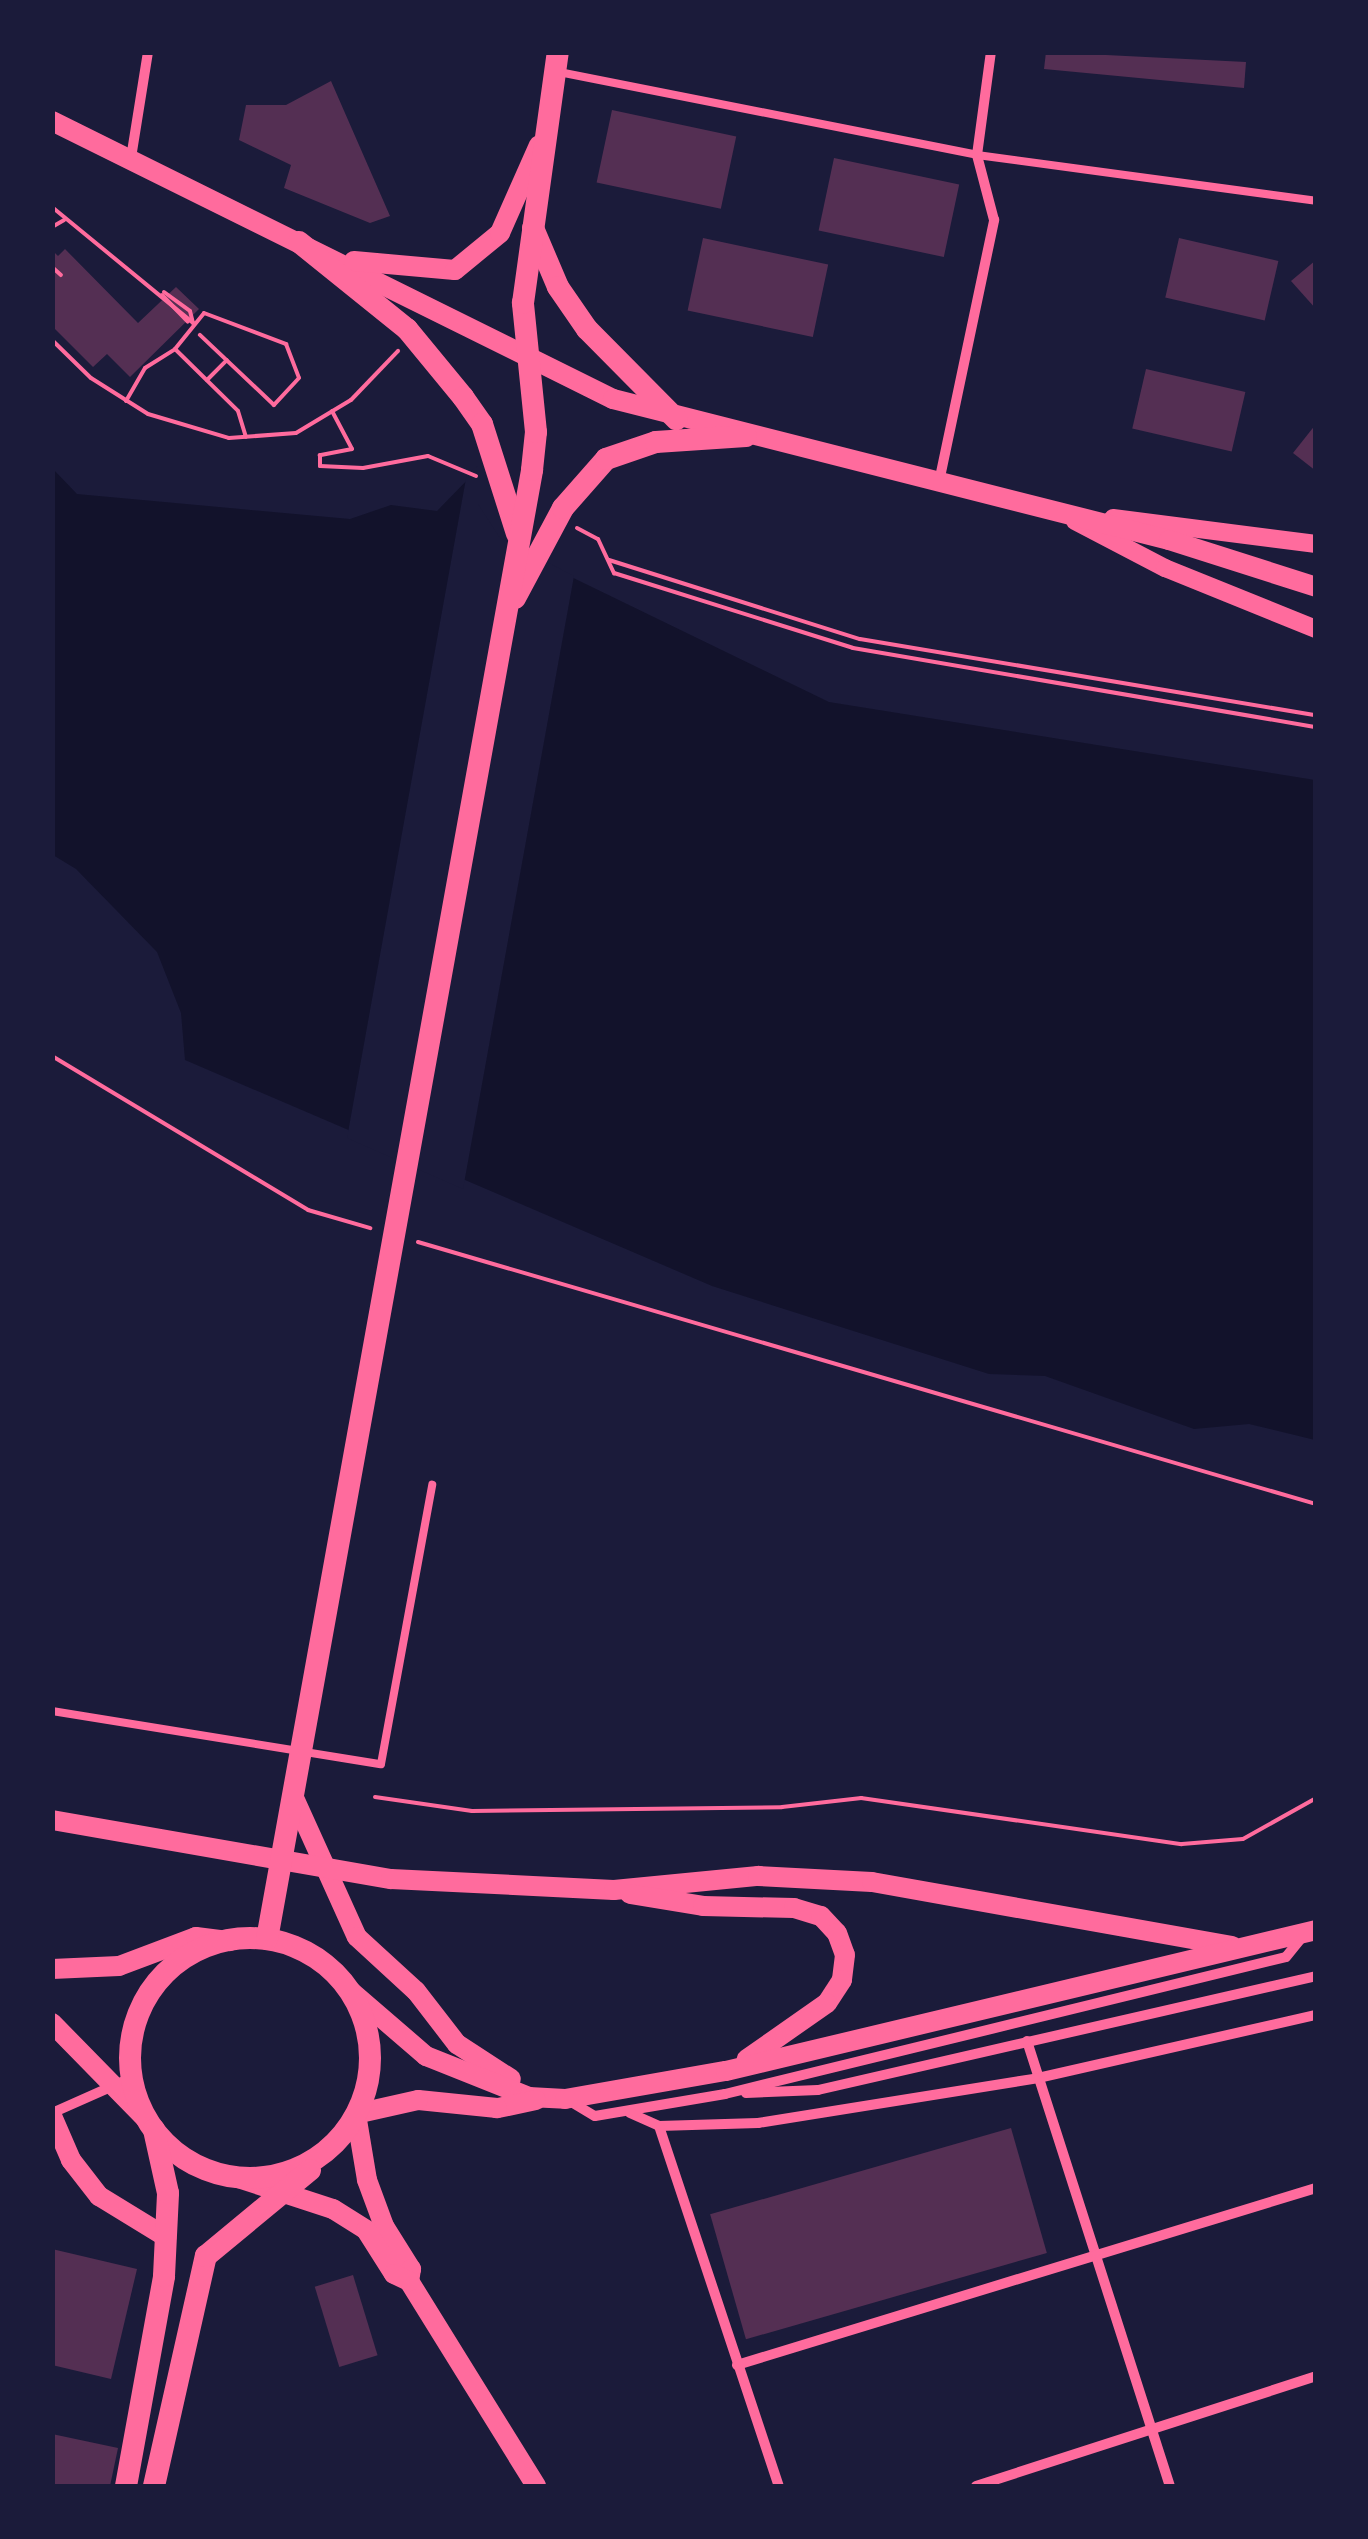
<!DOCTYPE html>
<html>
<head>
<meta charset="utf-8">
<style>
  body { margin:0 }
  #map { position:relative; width:1368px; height:2539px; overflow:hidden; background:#1b1b3a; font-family:"Golos Text",sans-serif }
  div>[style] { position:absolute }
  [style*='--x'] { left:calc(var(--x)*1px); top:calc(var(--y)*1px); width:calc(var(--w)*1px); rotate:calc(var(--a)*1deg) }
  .water>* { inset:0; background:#12122b }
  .pier>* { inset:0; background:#1b1b3a }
  .building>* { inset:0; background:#542f53; transform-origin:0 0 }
  .path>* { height:4px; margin:-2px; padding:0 2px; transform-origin:2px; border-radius:2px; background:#ff6b9d }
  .service>* { height:8px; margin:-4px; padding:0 4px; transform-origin:4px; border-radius:4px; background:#ff6b9d }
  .minor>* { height:10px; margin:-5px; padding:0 5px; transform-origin:5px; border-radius:5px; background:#ff6b9d }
  .tertiary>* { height:18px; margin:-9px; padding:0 9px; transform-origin:9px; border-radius:9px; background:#ff6b9d }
  .secondary>* { height:20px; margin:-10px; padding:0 10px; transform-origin:10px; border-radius:10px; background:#ff6b9d }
  .primary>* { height:22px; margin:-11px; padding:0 11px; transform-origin:11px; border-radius:11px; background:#ff6b9d }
  .primary>.ring { margin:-11px; padding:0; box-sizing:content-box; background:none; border:22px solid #ff6b9d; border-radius:50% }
  span { translate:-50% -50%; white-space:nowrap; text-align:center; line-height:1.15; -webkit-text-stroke:8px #1b1b3a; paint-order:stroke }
  .frame { position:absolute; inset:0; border:55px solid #1b1b3a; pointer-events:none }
</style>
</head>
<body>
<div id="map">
  <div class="water">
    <i style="clip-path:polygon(52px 468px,77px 494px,350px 519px,391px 505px,437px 511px,476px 471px,473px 505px,497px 541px,829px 702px,1315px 780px,1315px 1440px,1249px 1424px,1194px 1429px,1045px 1376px,989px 1374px,712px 1286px,185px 1060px,181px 1013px,157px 952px,76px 869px,53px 855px)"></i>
  </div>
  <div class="pier">
    <i style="clip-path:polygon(478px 466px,478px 504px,500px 538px,574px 576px,463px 1189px,347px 1138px,467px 473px)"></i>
  </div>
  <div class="building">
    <i style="clip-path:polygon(1046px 52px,1246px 62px,1244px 88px,1044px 69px)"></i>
    <i style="clip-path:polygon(331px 81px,390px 216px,370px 223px,284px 188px,291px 165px,239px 140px,246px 105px,286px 105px)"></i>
    <i style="left:612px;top:110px;width:127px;height:74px;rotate:12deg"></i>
    <i style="left:834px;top:158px;width:128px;height:74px;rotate:12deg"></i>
    <i style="left:703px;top:238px;width:128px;height:74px;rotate:12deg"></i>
    <i style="left:1179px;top:238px;width:102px;height:61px;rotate:13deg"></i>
    <i style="clip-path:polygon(65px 249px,138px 323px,176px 287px,199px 309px,130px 377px,107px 354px,93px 367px,52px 326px,52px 250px,58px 256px)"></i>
    <i style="clip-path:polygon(1316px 260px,1316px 309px,1291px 281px)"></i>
    <i style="left:1146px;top:369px;width:102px;height:61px;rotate:13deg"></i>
    <i style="clip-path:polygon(1316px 424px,1316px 471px,1293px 453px)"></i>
    <i style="left:1011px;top:2128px;width:130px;height:313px;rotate:74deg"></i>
    <i style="clip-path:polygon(52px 2249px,137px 2269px,111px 2379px,52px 2365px)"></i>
    <i style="left:353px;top:2275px;width:84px;height:40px;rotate:73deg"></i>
    <i style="clip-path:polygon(52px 2434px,118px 2448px,110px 2486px,52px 2486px)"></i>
  </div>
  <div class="path">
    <i style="--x:52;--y:207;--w:183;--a:39.4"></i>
    <i style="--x:52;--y:227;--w:14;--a:-30"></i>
    <i style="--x:52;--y:267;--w:12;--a:42"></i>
    <i style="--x:164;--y:292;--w:32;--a:36"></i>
    <i style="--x:190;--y:311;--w:12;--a:76"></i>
    <i style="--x:162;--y:295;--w:37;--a:46"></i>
    <i style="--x:52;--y:340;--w:54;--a:44.3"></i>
    <i style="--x:91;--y:378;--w:67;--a:32.3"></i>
    <i style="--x:148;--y:414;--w:84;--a:16.5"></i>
    <i style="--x:229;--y:438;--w:67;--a:-4.3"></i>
    <i style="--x:296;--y:433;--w:64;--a:-31"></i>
    <i style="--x:351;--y:400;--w:68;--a:-46.2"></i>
    <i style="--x:175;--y:349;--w:88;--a:44.5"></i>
    <i style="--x:238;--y:411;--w:27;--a:73"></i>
    <i style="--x:207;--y:380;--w:28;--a:-45"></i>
    <i style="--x:126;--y:401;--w:38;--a:-60"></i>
    <i style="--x:145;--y:368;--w:36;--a:-32"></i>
    <i style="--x:175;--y:349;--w:46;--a:-51.1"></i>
    <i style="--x:204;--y:313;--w:88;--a:20.7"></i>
    <i style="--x:286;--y:344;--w:36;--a:69"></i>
    <i style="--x:299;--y:378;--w:37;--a:133"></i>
    <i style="--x:274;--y:405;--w:102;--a:-136.6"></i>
    <i style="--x:332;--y:411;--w:43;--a:62.2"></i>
    <i style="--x:352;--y:449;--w:33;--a:169"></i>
    <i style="--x:320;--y:455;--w:11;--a:90"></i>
    <i style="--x:320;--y:466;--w:43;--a:2.7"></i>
    <i style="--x:363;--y:468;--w:66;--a:-10.5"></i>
    <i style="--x:428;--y:456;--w:52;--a:22.6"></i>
    <i style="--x:577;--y:528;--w:24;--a:28"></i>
    <i style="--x:598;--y:539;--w:38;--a:65"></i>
    <i style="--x:614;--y:573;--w:250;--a:17.4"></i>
    <i style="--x:853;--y:648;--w:470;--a:9.7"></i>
    <i style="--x:609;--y:560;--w:263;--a:17.5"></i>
    <i style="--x:860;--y:639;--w:462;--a:9.5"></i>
    <i style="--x:52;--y:1056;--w:299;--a:31"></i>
    <i style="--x:308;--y:1210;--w:65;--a:16.2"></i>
    <i style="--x:418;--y:1242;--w:935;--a:16.27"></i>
    <i style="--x:375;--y:1797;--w:98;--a:8.2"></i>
    <i style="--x:472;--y:1811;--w:310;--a:-0.7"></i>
    <i style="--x:782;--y:1807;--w:80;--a:-6.5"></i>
    <i style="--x:861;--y:1798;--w:324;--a:8.2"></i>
    <i style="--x:1182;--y:1844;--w:61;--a:-4.7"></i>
    <i style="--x:1243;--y:1839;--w:84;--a:-29.3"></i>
  </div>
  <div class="service">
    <i style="--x:559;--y:72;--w:426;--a:11.2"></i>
    <i style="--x:977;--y:155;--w:342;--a:7.7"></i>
    <i style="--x:52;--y:1711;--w:333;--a:9.2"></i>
    <i style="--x:381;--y:1764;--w:284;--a:-79.6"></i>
  </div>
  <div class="minor">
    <i style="--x:131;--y:158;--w:107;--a:-80.9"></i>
    <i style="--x:939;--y:482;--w:268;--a:-78.1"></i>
    <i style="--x:994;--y:220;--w:67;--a:-104.7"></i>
    <i style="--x:977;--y:155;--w:104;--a:-82.3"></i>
    <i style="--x:1027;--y:2041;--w:467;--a:72.2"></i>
    <i style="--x:746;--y:2093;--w:72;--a:-2.4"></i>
    <i style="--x:818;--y:2090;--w:511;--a:-12.89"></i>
    <i style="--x:568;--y:2100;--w:31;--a:31"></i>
    <i style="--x:595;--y:2116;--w:132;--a:-9.6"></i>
    <i style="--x:725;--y:2094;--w:577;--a:-13.72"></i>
    <i style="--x:1286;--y:1957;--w:27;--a:-51"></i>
    <i style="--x:52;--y:2113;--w:86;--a:-23.9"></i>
    <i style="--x:630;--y:2113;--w:32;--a:24"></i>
    <i style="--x:659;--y:2126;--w:99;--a:-1.7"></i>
    <i style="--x:758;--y:2123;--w:284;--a:-9.1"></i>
    <i style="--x:1038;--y:2078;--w:285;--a:-12.8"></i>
    <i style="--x:659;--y:2126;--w:379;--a:71.6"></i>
    <i style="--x:737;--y:2365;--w:605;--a:-17"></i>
    <i style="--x:976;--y:2486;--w:357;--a:-17.9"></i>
  </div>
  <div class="tertiary">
    <i style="--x:1113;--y:518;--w:205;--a:7.3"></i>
    <i style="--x:1075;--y:521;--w:102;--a:27.6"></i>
    <i style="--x:1165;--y:568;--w:163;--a:22"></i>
  </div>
  <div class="secondary">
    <i style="--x:52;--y:121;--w:626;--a:26.36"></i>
    <i style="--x:613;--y:399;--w:574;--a:14.23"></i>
    <i style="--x:1169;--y:540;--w:154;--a:17.7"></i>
    <i style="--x:354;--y:261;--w:101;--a:5.1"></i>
    <i style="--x:455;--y:270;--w:58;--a:-39.4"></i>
    <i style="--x:500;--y:233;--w:96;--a:-66.1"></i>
    <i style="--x:295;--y:1800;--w:150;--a:65.7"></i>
    <i style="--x:357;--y:1937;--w:80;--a:42.5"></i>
    <i style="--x:416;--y:1991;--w:67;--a:52.3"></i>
    <i style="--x:457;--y:2044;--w:64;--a:32.9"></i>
    <i style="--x:52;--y:1820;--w:344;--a:9.9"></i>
    <i style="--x:391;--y:1879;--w:223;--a:2.8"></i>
    <i style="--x:614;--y:1890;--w:145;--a:-5.6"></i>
    <i style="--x:758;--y:1876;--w:114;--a:3"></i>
    <i style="--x:872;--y:1882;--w:366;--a:10.1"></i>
    <i style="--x:630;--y:1894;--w:74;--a:9.3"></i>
    <i style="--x:703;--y:1906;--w:91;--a:1.3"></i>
    <i style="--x:794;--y:1908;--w:28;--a:17"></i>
    <i style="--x:821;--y:1916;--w:23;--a:47"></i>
    <i style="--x:837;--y:1933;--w:23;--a:70"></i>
    <i style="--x:845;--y:1955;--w:25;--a:97"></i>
    <i style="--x:842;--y:1980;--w:27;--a:123"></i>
    <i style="--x:827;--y:2003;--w:98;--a:145"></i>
    <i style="--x:52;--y:1969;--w:67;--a:-2.6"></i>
    <i style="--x:119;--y:1966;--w:82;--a:-20.6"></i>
    <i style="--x:196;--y:1937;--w:34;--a:7"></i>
    <i style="--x:346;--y:1987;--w:106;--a:40.8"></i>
    <i style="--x:426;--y:2056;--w:111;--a:21.7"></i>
    <i style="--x:529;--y:2097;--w:36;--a:3"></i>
    <i style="--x:565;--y:2099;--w:163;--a:-9.9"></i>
    <i style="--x:726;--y:2071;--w:607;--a:-13.44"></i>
    <i style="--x:52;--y:2023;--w:140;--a:45.6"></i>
    <i style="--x:536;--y:2100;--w:40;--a:168"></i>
    <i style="--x:497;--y:2108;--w:79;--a:-174.2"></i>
    <i style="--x:418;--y:2100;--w:64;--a:167.3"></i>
    <i style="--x:356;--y:2114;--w:67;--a:80.5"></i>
    <i style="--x:367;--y:2180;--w:49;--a:69.7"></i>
    <i style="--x:384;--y:2226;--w:51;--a:57.9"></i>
    <i style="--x:411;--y:2269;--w:12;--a:99"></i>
    <i style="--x:409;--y:2281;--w:241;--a:58.2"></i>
    <i style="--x:52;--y:2116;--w:48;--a:66.6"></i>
    <i style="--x:71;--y:2160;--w:46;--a:52.1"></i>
    <i style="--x:99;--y:2196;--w:79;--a:31.5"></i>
    <i style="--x:232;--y:2176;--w:106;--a:18.1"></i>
    <i style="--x:333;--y:2209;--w:39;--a:32"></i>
    <i style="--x:366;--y:2230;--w:52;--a:57.5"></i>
    <i style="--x:394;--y:2274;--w:17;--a:25"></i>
  </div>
  <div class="primary">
    <i style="--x:533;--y:228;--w:64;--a:67"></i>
    <i style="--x:558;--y:287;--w:51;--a:55.4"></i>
    <i style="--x:587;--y:329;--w:127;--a:45.3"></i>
    <i style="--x:299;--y:242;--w:139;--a:38.9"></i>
    <i style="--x:407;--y:329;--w:88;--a:50.5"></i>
    <i style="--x:463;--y:397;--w:33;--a:55"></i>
    <i style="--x:482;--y:424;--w:115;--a:72.3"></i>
    <i style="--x:515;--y:598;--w:102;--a:-61.9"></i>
    <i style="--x:563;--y:508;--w:65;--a:-48.7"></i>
    <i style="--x:606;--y:459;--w:53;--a:-18.8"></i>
    <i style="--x:656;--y:442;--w:90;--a:-3.8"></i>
    <i class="ring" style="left:130px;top:1938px;width:218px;height:218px"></i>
    <i style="--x:267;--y:1939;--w:1493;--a:-79.77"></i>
    <i style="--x:532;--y:470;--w:38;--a:-84"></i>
    <i style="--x:536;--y:432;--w:130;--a:-95.8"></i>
    <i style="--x:523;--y:303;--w:253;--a:-82.1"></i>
    <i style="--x:126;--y:2486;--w:213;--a:-79.7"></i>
    <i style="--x:164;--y:2276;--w:83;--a:-87.2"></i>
    <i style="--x:168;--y:2193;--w:65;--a:-102.5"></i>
    <i style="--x:154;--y:2486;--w:236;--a:-77.3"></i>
    <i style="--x:206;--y:2256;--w:135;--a:-39.6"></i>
  </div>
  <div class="frame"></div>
</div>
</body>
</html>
